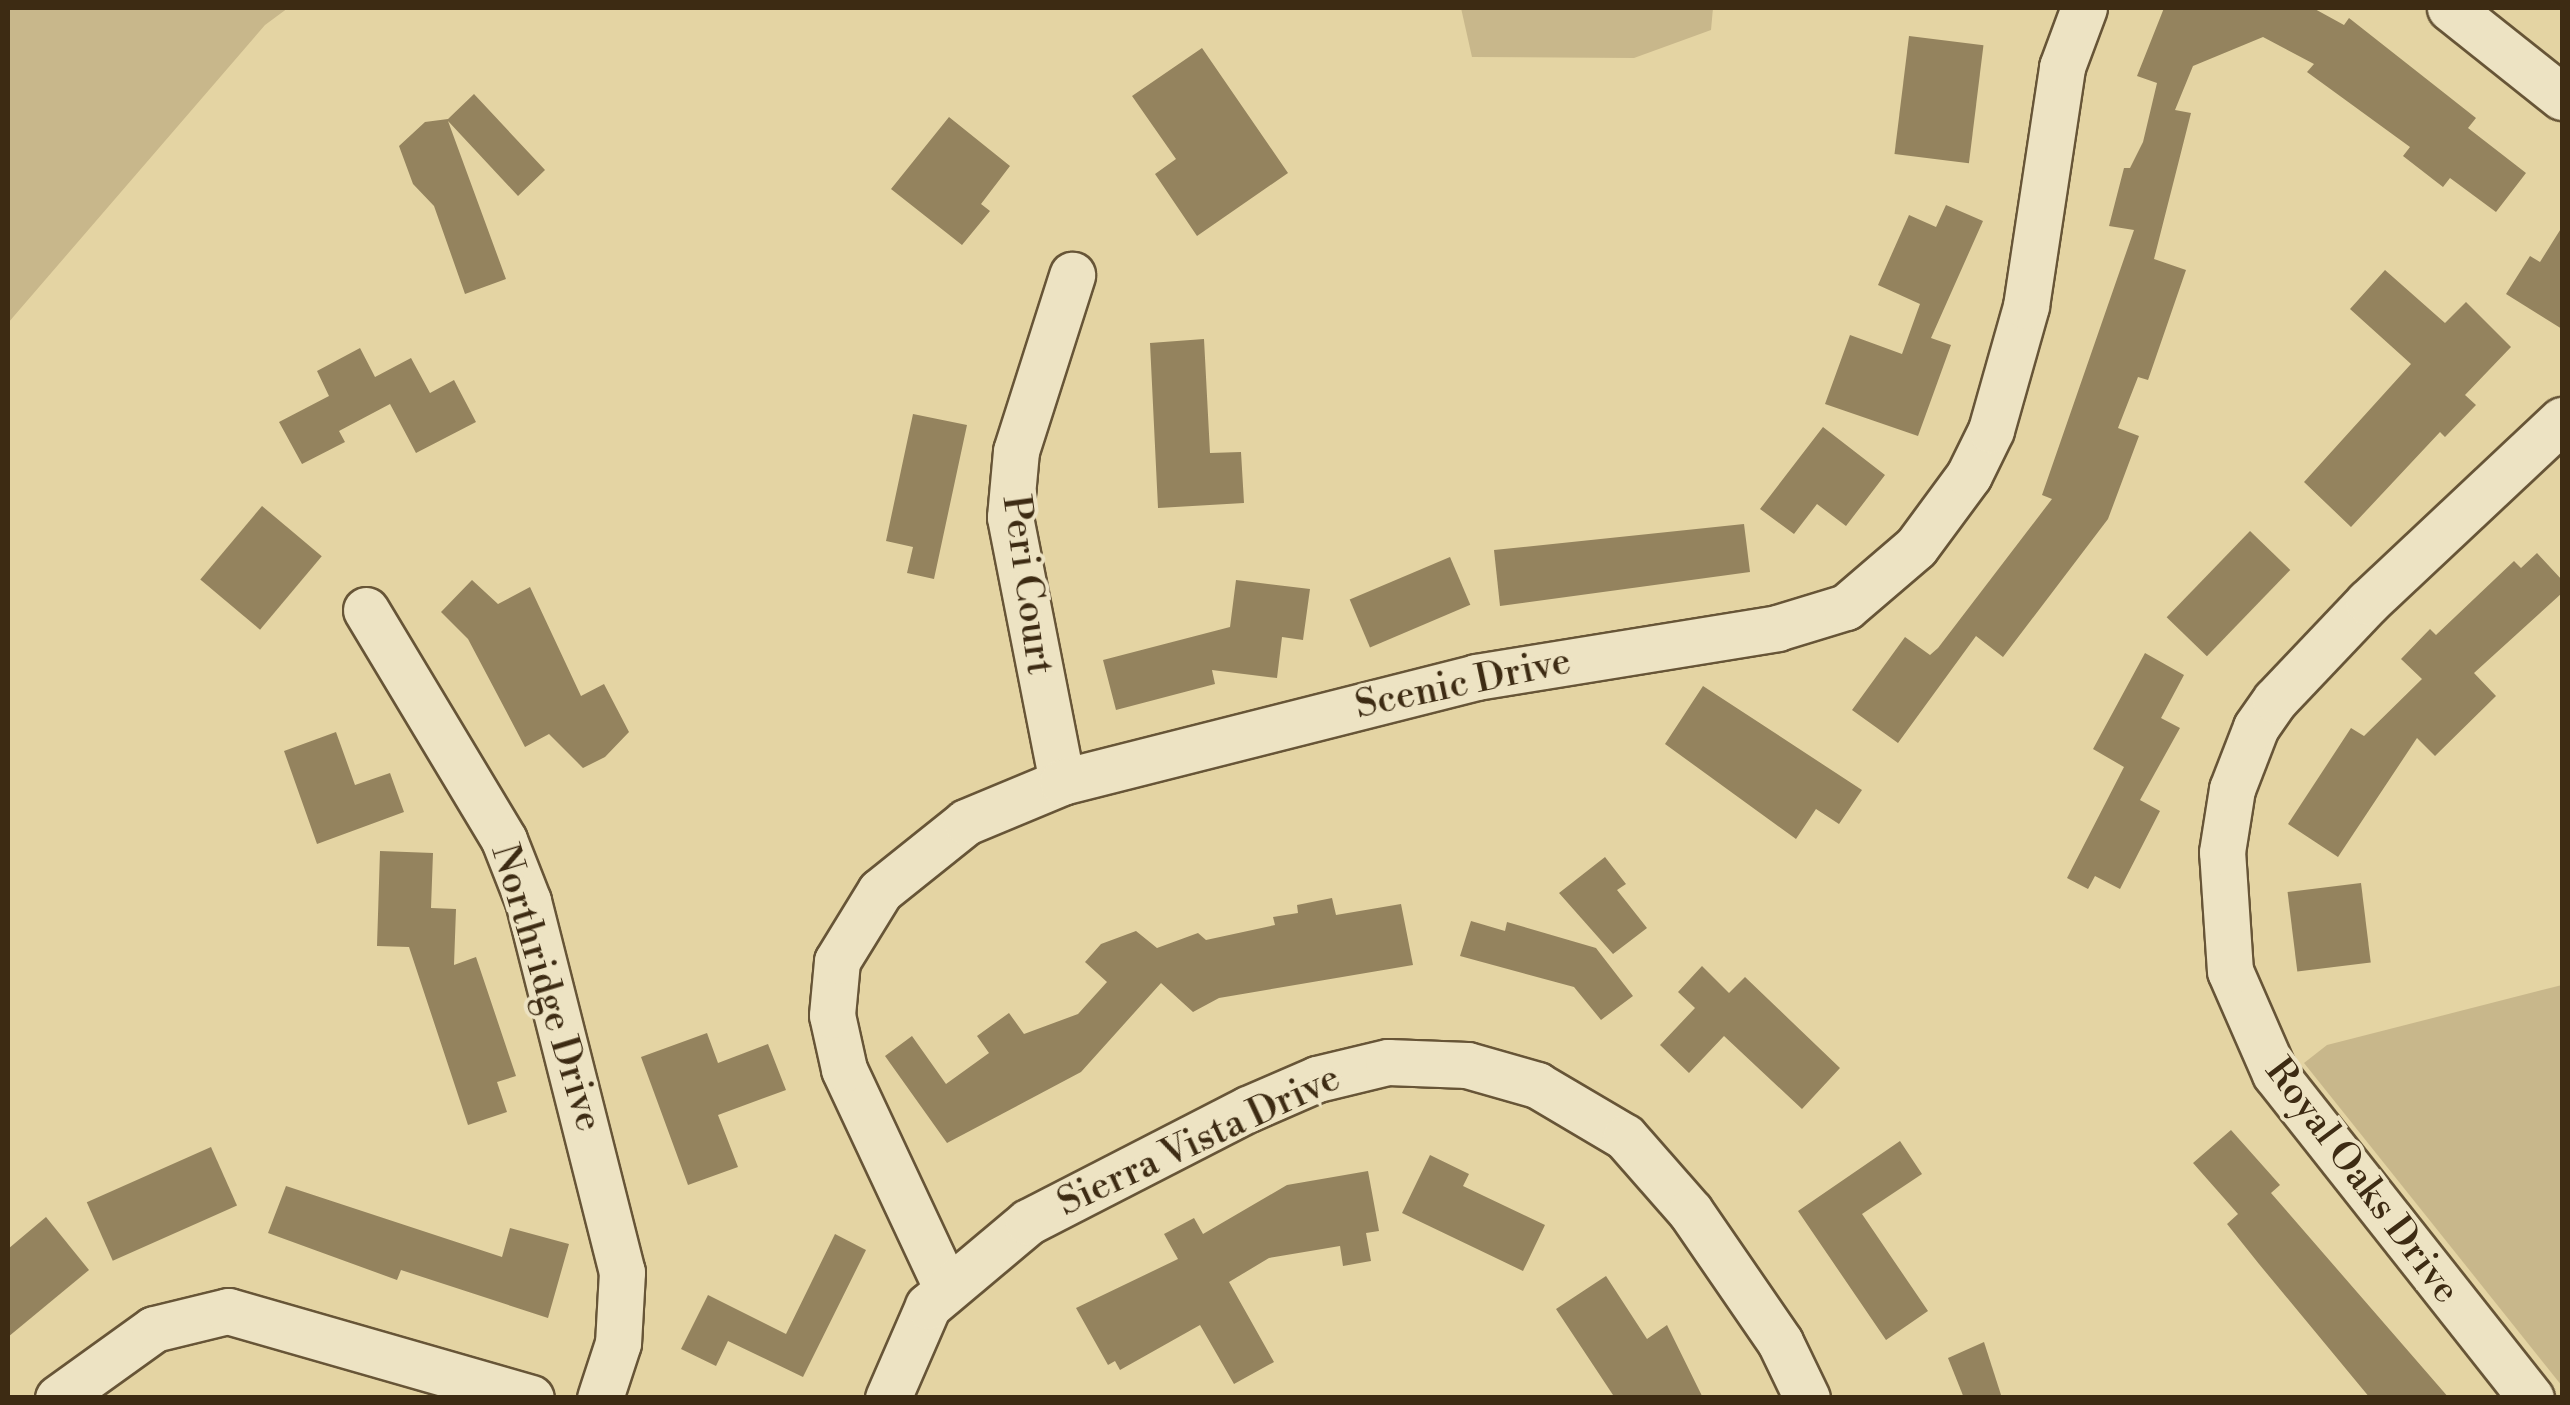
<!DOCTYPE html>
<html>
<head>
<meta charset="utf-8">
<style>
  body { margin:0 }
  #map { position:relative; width:2570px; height:1405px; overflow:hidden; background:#e4d4a3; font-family:"Libre Bodoni",serif }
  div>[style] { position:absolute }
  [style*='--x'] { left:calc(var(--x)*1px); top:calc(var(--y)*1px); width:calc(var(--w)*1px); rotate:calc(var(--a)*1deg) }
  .green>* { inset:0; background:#c8b78b }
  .building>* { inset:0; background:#94835e; transform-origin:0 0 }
  .roads { filter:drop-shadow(2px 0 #675537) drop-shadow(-2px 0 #675537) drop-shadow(0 2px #675537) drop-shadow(0 -2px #675537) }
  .minor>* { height:45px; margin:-22.5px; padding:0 22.5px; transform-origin:22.5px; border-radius:22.5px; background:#ede3c3 }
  span { translate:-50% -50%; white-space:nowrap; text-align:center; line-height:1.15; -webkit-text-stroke:8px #ede3c3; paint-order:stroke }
  .street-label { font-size:38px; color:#3d2b13 }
  .frame { position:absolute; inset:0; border:10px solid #3d2b13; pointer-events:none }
</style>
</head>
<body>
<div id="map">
  <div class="green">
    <i style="clip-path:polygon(8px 8px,288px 8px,265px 25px,8px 323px)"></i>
    <i style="clip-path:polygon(1461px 8px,1713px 8px,1711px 30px,1634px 58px,1472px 57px)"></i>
    <i style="clip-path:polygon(2562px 985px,2562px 1386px,2304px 1063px,2327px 1045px)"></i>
  </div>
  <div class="building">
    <i style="clip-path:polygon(2164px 8px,2313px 8px,2344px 25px,2349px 18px,2476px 118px,2468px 128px,2526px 173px,2496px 212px,2450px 178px,2443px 187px,2403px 156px,2410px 147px,2307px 72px,2314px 64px,2263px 37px,2193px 66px,2175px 110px,2191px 113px,2154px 259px,2186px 270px,2148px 380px,2138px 377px,2118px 428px,2139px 436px,2108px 519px,2003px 657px,1976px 636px,1898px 743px,1852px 710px,1905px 637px,1930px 655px,1938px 648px,2052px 499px,2042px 495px,2134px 230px,2109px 226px,2124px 168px,2130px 168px,2143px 142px,2157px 83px,2137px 76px)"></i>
    <i style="left:1909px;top:36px;width:75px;height:119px;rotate:7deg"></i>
    <i style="clip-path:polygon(1202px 48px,1288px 173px,1197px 236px,1155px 174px,1176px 159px,1132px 96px)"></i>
    <i style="clip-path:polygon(474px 94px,545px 170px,518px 196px,448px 121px,506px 279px,465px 294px,434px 206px,413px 184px,399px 146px,425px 122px,448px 119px)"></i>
    <i style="clip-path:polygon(949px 117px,1010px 166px,981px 204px,990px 211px,962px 245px,891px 189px)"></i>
    <i style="clip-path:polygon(1946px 205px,1983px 221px,1931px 338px,1951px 345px,1918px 436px,1825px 404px,1850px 335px,1902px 354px,1920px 304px,1878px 285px,1909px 215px,1936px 227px)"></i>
    <i style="clip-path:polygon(2562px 227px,2562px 329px,2506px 294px,2530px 256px,2540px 262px)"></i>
    <i style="clip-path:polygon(2385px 270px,2445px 323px,2466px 302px,2511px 347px,2465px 395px,2476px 405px,2445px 437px,2440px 432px,2351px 527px,2304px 482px,2411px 364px,2350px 309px)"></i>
    <i style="clip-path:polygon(1204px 339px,1210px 453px,1241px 452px,1244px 503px,1158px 508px,1150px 343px)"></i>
    <i style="clip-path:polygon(360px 348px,375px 377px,411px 358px,430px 393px,454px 380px,476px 422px,416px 453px,390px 404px,339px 431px,345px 442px,302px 464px,279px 422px,329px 396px,317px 371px)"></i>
    <i style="clip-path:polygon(913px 414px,967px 425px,934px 579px,907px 573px,913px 547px,886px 541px)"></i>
    <i style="clip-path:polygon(1823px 427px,1885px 475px,1846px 526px,1817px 504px,1794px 534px,1760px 509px)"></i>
    <i style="left:262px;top:506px;width:78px;height:96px;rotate:40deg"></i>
    <i style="clip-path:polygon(1744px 524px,1750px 572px,1500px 606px,1494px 550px)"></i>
    <i style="left:2250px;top:531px;width:56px;height:120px;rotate:44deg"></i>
    <i style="clip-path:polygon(2537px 553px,2562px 580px,2562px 593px,2474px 673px,2496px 696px,2435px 756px,2417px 738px,2338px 857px,2288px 824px,2351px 728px,2364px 736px,2422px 679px,2401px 659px,2430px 629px,2436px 635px,2514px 561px,2521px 568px)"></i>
    <i style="left:1450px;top:557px;width:52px;height:109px;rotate:67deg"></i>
    <i style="clip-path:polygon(472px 580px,498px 604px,530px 587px,581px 696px,604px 684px,629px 732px,605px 757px,583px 768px,549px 734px,525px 747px,468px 639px,441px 612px)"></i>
    <i style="clip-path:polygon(1236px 580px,1310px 589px,1303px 640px,1282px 637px,1277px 678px,1212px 670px,1215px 684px,1116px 710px,1103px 660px,1230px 627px)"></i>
    <i style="clip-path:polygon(2145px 653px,2184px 675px,2161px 718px,2180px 728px,2140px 800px,2160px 811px,2120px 889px,2095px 876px,2088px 889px,2067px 878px,2124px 767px,2093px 749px)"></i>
    <i style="clip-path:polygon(1703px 686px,1862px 790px,1839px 824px,1816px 809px,1796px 839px,1665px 744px)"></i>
    <i style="clip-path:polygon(336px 732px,355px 785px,390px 773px,404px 812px,317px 844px,284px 751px)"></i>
    <i style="clip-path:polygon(380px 851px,433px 853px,431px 908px,456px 909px,454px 965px,476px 957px,516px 1076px,497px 1082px,507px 1112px,468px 1125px,409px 947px,377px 946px)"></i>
    <i style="clip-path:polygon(1605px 857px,1626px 884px,1617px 890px,1647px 928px,1613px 954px,1559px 893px)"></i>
    <i style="left:2361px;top:883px;width:80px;height:74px;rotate:83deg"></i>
    <i style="clip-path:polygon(1332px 898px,1336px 915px,1401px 904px,1413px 965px,1219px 998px,1193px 1012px,1161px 983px,1081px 1072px,947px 1143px,885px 1056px,912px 1036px,946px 1084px,989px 1053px,977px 1036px,1009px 1013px,1024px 1034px,1078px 1014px,1107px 982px,1085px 962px,1101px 944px,1136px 931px,1157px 948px,1198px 933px,1206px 940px,1275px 925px,1273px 917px,1298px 913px,1297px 905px)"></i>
    <i style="clip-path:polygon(1471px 921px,1505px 931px,1507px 922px,1596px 948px,1633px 996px,1601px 1020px,1574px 987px,1460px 956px)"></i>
    <i style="clip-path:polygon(1702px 966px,1729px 993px,1745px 977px,1840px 1068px,1802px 1109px,1724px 1036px,1689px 1073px,1660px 1045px,1695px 1008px,1678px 992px)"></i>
    <i style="clip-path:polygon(707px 1033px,718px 1063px,768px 1044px,786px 1090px,718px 1115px,738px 1167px,688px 1185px,641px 1057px)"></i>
    <i style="clip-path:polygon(2231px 1130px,2280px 1185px,2271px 1193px,2449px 1398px,2370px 1398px,2259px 1264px,2227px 1224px,2238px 1214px,2193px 1163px)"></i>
    <i style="clip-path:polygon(1900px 1141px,1922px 1174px,1862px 1214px,1928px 1311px,1886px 1340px,1798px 1211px)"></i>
    <i style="left:211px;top:1147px;width:64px;height:136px;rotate:66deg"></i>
    <i style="clip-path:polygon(1430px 1155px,1469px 1174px,1463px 1186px,1545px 1225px,1523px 1271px,1402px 1213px)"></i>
    <i style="clip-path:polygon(1368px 1171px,1379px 1231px,1366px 1233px,1371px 1261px,1343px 1266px,1340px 1246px,1269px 1258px,1229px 1282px,1274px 1362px,1234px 1384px,1200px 1325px,1120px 1370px,1115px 1361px,1108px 1365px,1076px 1308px,1178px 1259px,1164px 1234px,1194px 1218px,1203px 1234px,1287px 1185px)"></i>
    <i style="clip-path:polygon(286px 1186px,502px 1257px,510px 1228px,569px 1244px,548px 1318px,401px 1270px,397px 1280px,268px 1233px)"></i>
    <i style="clip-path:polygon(46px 1217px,89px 1270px,8px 1337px,8px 1249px)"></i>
    <i style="clip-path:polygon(835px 1234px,866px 1250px,803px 1377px,728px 1341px,716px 1366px,681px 1349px,708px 1295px,786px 1334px)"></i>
    <i style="clip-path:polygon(1606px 1276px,1647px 1339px,1667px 1325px,1703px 1398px,1615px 1398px,1556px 1309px)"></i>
    <i style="clip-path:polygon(1984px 1342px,2002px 1398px,1964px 1398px,1948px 1358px)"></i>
  </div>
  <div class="roads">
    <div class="minor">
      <i style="--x:2450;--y:8;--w:143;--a:38.5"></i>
      <i style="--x:366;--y:610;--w:268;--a:59"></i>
      <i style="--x:504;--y:840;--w:66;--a:68.5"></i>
      <i style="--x:528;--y:901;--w:383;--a:75.8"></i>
      <i style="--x:622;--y:1272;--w:71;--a:93.2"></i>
      <i style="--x:618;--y:1343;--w:58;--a:108.1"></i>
      <i style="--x:1062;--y:782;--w:270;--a:-101.1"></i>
      <i style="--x:1010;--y:517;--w:66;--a:-84.8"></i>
      <i style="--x:1016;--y:451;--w:185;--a:-72.3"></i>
      <i style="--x:945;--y:1285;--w:238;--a:-115.1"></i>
      <i style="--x:844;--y:1069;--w:55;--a:-102.5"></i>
      <i style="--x:832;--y:1015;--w:54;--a:-84.7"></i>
      <i style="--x:837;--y:961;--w:82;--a:-58.4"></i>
      <i style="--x:880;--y:891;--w:110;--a:-38.7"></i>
      <i style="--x:966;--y:822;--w:104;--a:-22.6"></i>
      <i style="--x:1062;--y:782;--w:427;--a:-14.2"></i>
      <i style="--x:1476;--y:677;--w:305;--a:-9.2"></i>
      <i style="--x:1777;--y:628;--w:72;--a:-16.9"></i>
      <i style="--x:1846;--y:607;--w:92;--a:-40.6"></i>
      <i style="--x:1916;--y:547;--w:89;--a:-53.6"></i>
      <i style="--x:1969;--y:475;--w:50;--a:-63.9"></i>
      <i style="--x:1991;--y:430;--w:129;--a:-74.2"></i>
      <i style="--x:2026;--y:306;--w:242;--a:-81.4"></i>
      <i style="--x:2062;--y:67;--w:63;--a:-69.6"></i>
      <i style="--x:58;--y:1398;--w:118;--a:-35.7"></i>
      <i style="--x:154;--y:1329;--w:76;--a:-13.7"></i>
      <i style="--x:228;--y:1311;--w:315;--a:16"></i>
      <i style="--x:888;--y:1398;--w:100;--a:-66.5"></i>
      <i style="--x:928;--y:1306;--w:131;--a:-40"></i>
      <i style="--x:1028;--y:1222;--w:247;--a:-27.2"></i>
      <i style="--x:1248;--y:1109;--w:75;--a:-23.5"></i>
      <i style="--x:1317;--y:1079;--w:73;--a:-13.5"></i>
      <i style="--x:1388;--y:1062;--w:79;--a:2.2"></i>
      <i style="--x:1467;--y:1065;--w:73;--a:15.9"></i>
      <i style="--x:1537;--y:1085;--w:102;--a:30.6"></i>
      <i style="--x:1625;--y:1137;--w:98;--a:48.7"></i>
      <i style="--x:1690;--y:1211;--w:159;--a:55.5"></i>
      <i style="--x:1780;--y:1342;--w:62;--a:64.3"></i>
      <i style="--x:2531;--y:1398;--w:413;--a:-128.3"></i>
      <i style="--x:2275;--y:1074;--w:112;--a:-113.6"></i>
      <i style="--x:2230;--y:971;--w:119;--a:-93.8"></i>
      <i style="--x:2222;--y:852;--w:64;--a:-81"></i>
      <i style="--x:2232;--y:789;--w:66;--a:-68.8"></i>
      <i style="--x:2256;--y:727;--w:33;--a:-55"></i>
      <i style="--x:2275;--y:700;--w:135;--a:-46.5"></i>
      <i style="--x:2368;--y:602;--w:266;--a:-43.2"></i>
    </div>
  </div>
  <div class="street-label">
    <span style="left:1027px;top:585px;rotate:82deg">Peri Court</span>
    <span style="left:1463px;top:684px;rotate:-12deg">Scenic Drive</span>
    <span style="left:546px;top:988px;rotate:73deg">Northridge Drive</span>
    <span style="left:1199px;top:1141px;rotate:-25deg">Sierra Vista Drive</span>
    <span style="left:2362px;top:1181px;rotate:53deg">Royal Oaks Drive</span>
  </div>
  <div class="frame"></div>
</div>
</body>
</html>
